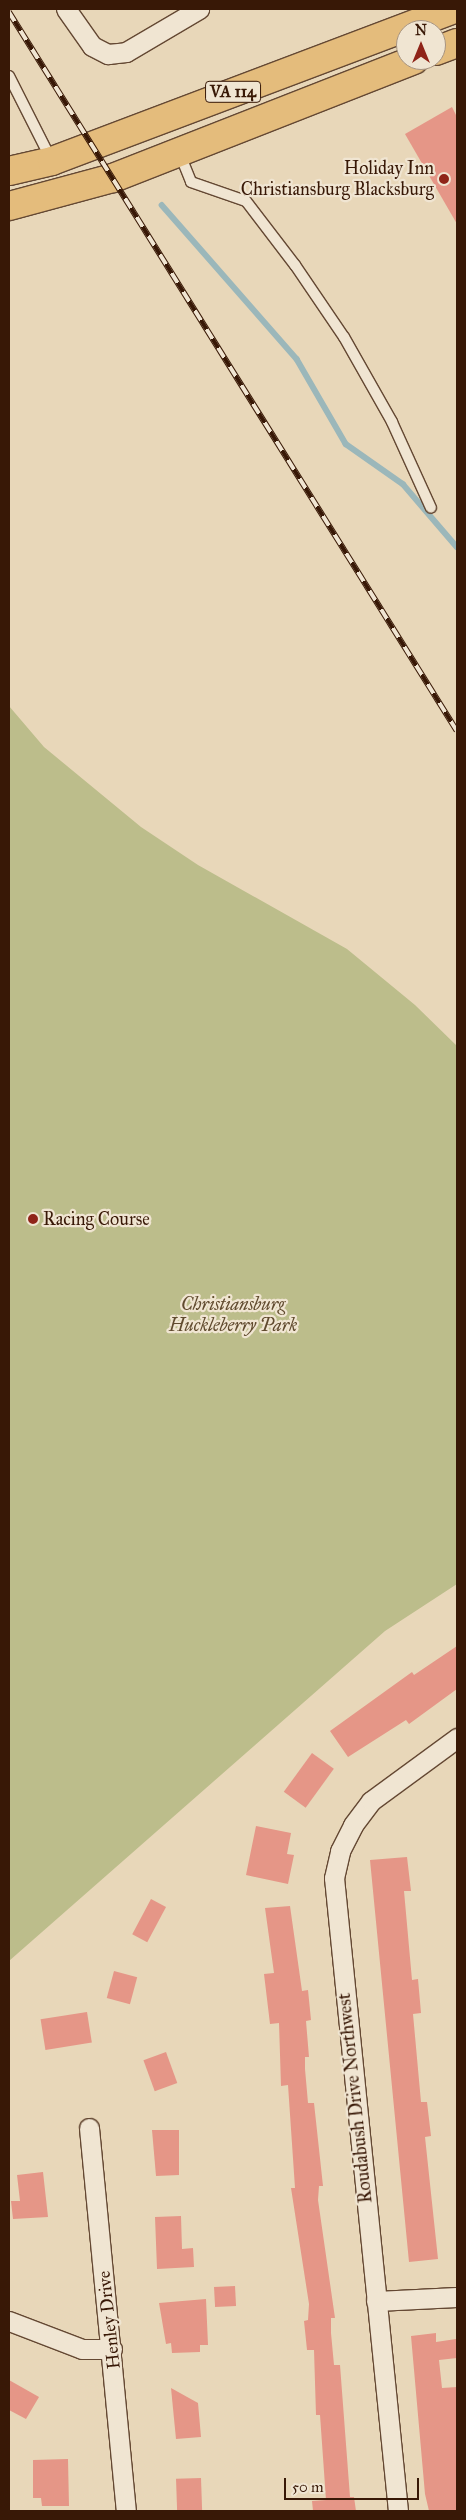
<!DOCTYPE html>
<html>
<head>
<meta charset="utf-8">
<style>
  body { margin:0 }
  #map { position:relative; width:466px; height:2520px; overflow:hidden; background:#e8d7b9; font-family:"IM FELL Great Primer",serif }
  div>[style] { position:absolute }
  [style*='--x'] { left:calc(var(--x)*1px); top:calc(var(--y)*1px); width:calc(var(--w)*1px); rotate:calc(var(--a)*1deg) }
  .green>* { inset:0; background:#bcbd8b }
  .stream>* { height:5.5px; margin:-2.75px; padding:0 2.75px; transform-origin:2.75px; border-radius:2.75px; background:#9bb7ba }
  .building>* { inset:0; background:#e59687; transform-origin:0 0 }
  .roads { filter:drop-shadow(1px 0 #644833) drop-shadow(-1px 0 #644833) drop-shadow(0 1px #644833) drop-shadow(0 -1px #644833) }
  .service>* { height:10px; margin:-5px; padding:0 5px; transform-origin:5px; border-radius:5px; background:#f0e5d2 }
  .minor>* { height:19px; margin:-9.5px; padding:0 9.5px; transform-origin:9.5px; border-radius:9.5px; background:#f0e5d2 }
  .primary>* { height:28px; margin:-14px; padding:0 14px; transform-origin:14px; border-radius:14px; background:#e4bc7c }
  .rail>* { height:5.5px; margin-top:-2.75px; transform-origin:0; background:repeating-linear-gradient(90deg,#f0e5d2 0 11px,#381806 0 22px); box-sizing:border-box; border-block:1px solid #381806 }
  .dots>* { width:14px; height:14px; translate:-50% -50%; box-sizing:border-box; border:2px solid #f0e5d2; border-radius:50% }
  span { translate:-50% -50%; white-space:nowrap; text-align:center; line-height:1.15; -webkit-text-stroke:4.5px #f0e5d2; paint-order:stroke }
  .shield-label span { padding:1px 4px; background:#f0e5d2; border:1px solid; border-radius:4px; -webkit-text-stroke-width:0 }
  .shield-label { font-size:16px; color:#381806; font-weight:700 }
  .poi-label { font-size:18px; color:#381806 }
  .right { translate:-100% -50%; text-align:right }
  .left { translate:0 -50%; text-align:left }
  .park-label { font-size:18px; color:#604a2e; font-style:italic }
  .street-label { font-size:18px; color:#381806 }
  .frame { position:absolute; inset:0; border:10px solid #381806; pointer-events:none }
  .north { position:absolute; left:396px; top:20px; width:50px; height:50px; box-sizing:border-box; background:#f0e5d2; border:1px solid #a69380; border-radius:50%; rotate:0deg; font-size:14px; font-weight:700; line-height:20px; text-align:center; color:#381806 }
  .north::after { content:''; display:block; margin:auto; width:18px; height:22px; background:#8f2418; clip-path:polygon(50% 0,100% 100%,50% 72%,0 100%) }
  .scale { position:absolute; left:284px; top:2478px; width:135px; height:22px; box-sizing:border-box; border:2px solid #381806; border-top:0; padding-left:6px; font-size:15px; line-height:18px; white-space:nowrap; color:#381806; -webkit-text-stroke:4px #f0e5d2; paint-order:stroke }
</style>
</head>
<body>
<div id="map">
  <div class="green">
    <i style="clip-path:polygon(9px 706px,44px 747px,141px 827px,198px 865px,347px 949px,415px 1005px,457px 1046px,457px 1584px,385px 1631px,9px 1961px)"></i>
  </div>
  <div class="stream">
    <i style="--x:162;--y:205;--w:205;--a:48.8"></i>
    <i style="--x:297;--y:359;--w:98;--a:60"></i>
    <i style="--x:346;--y:444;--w:70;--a:35.1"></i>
    <i style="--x:403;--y:484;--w:83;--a:49.4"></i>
  </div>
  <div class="building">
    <i style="clip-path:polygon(452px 107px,457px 117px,457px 224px,405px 134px)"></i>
    <i style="clip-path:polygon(457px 1646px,457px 1689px,409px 1724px,406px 1720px,348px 1757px,330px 1731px,412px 1672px,414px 1675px)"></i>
    <i style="left:312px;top:1753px;width:27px;height:48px;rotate:36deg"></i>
    <i style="clip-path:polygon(256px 1826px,291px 1833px,287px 1854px,294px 1855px,288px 1884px,246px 1875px)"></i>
    <i style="clip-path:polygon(407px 1857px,411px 1891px,404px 1891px,412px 1980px,418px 1979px,421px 2013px,413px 2014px,421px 2102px,427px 2102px,431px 2136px,425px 2137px,438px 2259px,409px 2262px,370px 1860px)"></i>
    <i style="left:151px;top:1899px;width:17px;height:40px;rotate:28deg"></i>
    <i style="clip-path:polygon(290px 1906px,302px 1991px,308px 1990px,311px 2020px,306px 2021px,309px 2057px,305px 2057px,305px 2069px,308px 2103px,314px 2103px,323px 2186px,319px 2186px,318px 2200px,335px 2318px,331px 2318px,331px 2333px,334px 2365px,340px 2365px,350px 2497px,354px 2497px,356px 2511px,313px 2511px,312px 2501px,326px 2500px,320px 2415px,316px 2415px,314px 2350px,307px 2350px,304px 2321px,308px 2320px,309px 2304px,291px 2188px,295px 2188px,288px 2085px,281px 2086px,279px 2023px,270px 2024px,264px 1974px,274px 1973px,265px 1908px)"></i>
    <i style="left:114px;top:1971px;width:24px;height:28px;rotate:15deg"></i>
    <i style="left:87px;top:2012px;width:31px;height:47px;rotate:81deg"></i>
    <i style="left:166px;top:2052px;width:33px;height:24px;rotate:70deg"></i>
    <i style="clip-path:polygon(152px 2130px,179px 2130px,179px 2175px,156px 2176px)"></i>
    <i style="clip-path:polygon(43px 2172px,48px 2217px,13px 2219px,11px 2201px,20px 2201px,17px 2175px)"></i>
    <i style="clip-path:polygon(181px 2216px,182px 2249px,193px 2248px,194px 2267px,157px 2269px,155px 2217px)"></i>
    <i style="left:235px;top:2286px;width:20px;height:21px;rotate:87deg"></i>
    <i style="clip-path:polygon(206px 2299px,208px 2345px,200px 2345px,200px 2352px,172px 2353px,171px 2343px,166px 2344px,159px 2303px)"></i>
    <i style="clip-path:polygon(436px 2333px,436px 2342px,456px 2339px,457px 2358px,439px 2360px,442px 2388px,457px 2387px,457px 2511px,429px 2511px,425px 2494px,411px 2336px)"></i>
    <i style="clip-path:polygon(9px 2380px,39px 2397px,26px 2419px,9px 2410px)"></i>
    <i style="clip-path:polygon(171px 2388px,198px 2403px,201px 2437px,176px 2439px)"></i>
    <i style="clip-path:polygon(68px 2459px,69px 2506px,42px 2506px,41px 2498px,33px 2498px,33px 2460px)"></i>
    <i style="left:201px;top:2478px;width:33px;height:25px;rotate:88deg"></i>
  </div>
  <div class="roads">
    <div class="service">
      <i style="--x:9;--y:76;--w:95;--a:63.2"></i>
      <i style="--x:179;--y:152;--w:32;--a:68"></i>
      <i style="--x:191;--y:182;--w:58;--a:19.1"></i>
      <i style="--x:246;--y:201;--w:81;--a:52.6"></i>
      <i style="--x:295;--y:265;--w:87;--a:55.8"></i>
      <i style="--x:344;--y:337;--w:98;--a:60.5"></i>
      <i style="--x:392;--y:422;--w:94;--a:65.6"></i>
    </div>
    <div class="minor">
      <i style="--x:66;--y:9;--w:45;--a:54.9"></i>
      <i style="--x:92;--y:46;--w:18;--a:27"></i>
      <i style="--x:108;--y:54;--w:18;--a:-6"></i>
      <i style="--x:126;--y:52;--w:85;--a:-30.5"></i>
      <i style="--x:89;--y:2128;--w:385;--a:84.5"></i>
      <i style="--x:376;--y:2301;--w:81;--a:-2.8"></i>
      <i style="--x:9;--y:2321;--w:78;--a:21"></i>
      <i style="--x:82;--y:2349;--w:30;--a:0"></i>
      <i style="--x:398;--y:2511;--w:636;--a:-95.77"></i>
      <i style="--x:334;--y:1878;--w:28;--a:-77"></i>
      <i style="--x:340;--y:1851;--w:29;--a:-63"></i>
      <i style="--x:353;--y:1825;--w:30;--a:-53"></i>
      <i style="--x:371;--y:1801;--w:107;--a:-36.2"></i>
    </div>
    <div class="primary">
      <i style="--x:436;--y:51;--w:22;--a:-21"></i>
      <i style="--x:9;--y:171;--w:44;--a:-13.1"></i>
      <i style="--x:52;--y:161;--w:431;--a:-20.7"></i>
      <i style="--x:9;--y:206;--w:108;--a:-15.1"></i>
      <i style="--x:113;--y:178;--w:323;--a:-21.4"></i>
    </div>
  </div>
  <div class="rail">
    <i style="--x:9;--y:12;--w:847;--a:58.07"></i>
  </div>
  <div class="dots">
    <i style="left:444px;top:179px;background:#8f2418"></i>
    <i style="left:33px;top:1219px;background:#8f2418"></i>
  </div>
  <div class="shield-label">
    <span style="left:233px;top:92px">VA 114</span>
  </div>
  <div class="poi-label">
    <span class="right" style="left:434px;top:179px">Holiday Inn<br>Christiansburg Blacksburg</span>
    <span class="left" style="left:43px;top:1219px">Racing Course</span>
  </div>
  <div class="park-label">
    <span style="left:233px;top:1315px">Christiansburg<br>Huckleberry Park</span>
  </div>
  <div class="street-label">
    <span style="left:355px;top:2098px;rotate:-96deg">Roudabush Drive Northwest</span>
    <span style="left:109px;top:2320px;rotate:-96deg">Henley Drive</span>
  </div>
  <div class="frame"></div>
  <div class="north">N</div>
  <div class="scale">50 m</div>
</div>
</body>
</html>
